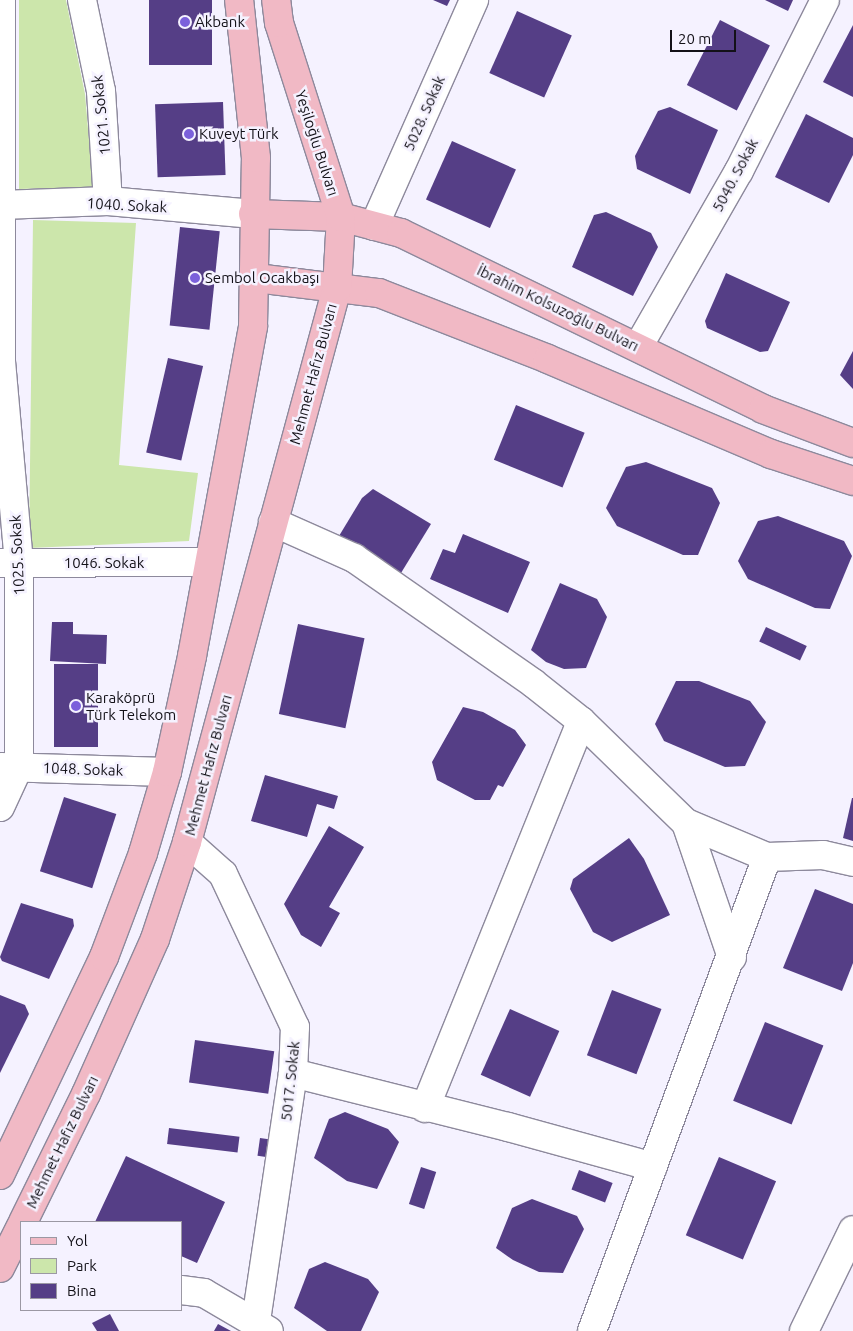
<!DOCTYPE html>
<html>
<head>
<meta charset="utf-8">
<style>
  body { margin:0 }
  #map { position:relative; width:853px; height:1331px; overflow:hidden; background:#f5f2ff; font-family:Ubuntu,sans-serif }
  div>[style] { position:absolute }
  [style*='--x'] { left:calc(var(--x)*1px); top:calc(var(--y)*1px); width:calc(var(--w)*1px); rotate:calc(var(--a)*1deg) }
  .green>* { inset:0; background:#cce6ab }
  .building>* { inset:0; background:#553e86; transform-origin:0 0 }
  .roads { filter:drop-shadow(1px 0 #8d899c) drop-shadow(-1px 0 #8d899c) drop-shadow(0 1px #8d899c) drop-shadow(0 -1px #8d899c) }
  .minor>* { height:28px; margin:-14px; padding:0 14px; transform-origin:14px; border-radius:14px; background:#fff }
  .major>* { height:28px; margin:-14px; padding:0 14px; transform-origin:14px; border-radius:14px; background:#f1b9c5 }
  .dots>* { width:14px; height:14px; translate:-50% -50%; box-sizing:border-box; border:2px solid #f5f2ff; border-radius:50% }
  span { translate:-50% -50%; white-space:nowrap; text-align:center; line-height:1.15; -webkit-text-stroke:5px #f5f2ff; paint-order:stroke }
  .poi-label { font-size:15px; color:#131118 }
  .left { translate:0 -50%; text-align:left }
  .street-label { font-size:15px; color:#131118 }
  .legend { position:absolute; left:20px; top:1221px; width:162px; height:90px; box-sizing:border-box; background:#f5f2ff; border:1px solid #9b98a3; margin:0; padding:6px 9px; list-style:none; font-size:15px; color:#131118 }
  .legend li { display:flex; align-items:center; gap:10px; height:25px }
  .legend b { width:25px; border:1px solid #9b98a3 }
  .scale { position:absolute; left:670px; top:30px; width:66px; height:22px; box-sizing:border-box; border:2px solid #131118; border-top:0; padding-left:6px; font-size:15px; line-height:18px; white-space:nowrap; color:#131118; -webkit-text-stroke:4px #f5f2ff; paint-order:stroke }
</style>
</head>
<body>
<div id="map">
  <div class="green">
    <i style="clip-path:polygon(19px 0,66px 0,85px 94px,93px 187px,19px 189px)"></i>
    <i style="clip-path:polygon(33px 220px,136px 223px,119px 465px,198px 473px,189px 541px,29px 548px)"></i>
  </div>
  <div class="building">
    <i style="left:149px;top:0;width:63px;height:65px"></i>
    <i style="clip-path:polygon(433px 0,450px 0,447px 6px)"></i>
    <i style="clip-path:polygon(765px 0,793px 0,788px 11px)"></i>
    <i style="left:517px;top:11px;width:60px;height:68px;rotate:24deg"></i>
    <i style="left:720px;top:20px;width:56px;height:73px;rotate:27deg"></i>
    <i style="clip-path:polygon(853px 25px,853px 97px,823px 82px)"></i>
    <i style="left:223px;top:102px;width:73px;height:68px;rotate:88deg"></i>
    <i style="clip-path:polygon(670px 107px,718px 130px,690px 194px,637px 169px,635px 156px,658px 111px)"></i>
    <i style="clip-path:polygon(806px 114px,853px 138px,853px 155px,829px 203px,775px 177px)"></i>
    <i style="left:452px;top:141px;width:70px;height:64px;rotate:24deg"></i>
    <i style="clip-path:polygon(606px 212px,651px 233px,658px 247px,633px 296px,572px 267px,594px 215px)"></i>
    <i style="left:180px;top:227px;width:40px;height:99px;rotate:6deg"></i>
    <i style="clip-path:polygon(726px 273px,790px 302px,768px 351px,760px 352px,707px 328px,705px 321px)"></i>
    <i style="clip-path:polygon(853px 351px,853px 389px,840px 375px)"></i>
    <i style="left:168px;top:358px;width:36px;height:97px;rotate:13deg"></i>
    <i style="left:516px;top:405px;width:74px;height:59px;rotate:22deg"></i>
    <i style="clip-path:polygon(646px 462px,712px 488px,720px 503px,698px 555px,683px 555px,617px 526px,606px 508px,626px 467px)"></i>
    <i style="clip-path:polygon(373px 489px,431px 524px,401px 573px,339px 536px,362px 498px)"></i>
    <i style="clip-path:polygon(778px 516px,844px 541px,852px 556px,830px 609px,815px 608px,748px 579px,738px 561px,758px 521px)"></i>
    <i style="clip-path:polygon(463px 534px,530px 562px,508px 613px,430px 579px,443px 549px,455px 553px)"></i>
    <i style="clip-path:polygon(560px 583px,597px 599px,607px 617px,586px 668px,564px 669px,546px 662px,531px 650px)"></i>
    <i style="clip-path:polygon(52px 622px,73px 622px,73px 634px,107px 635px,106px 664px,50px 661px)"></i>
    <i style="left:298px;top:624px;width:68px;height:92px;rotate:12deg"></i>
    <i style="left:766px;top:627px;width:45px;height:16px;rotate:25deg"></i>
    <i style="left:54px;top:664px;width:44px;height:83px"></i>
    <i style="clip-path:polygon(676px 681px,699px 681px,750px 701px,766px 722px,745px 766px,725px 767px,664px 741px,655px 724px)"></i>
    <i style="clip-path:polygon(463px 707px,483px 712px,515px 730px,526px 745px,503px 787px,498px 785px,490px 800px,475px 800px,437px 780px,432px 762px)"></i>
    <i style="clip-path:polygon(265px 775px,338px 796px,334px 809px,317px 804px,307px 837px,251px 821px)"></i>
    <i style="left:64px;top:797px;width:55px;height:78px;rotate:18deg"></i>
    <i style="clip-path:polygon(852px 798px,853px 798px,853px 841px,843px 838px)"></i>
    <i style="clip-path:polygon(329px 826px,364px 847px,329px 907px,340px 913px,321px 947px,301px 935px,284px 904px)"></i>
    <i style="clip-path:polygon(629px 838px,644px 859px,670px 915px,612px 942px,593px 932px,570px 889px,573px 879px)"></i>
    <i style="clip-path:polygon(815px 889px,853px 904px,853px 963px,842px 991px,783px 968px)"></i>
    <i style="clip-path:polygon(21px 903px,73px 919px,74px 926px,49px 979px,2px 961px,0 957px)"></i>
    <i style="left:612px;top:990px;width:53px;height:70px;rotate:21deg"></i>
    <i style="clip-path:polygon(0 995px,25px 1005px,29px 1014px,0 1073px)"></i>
    <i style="left:510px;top:1009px;width:54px;height:72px;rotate:24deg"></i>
    <i style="left:765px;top:1022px;width:63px;height:85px;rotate:22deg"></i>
    <i style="left:195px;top:1040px;width:80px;height:43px;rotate:8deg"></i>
    <i style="clip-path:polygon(345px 1112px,388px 1129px,399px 1142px,377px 1189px,347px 1181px,314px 1158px,329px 1119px)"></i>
    <i style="left:169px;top:1128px;width:71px;height:16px;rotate:7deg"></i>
    <i style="left:260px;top:1138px;width:14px;height:18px;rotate:8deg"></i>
    <i style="clip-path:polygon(126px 1156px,225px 1202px,197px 1263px,181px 1256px,181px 1222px,95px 1222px)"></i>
    <i style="left:719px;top:1157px;width:62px;height:85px;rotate:23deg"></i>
    <i style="left:421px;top:1167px;width:16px;height:39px;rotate:18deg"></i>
    <i style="left:579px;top:1170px;width:36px;height:21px;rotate:21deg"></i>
    <i style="clip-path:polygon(532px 1199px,577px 1216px,584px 1229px,563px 1273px,539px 1272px,513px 1260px,496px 1248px,512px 1208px)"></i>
    <i style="clip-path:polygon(325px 1262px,368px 1279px,379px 1292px,361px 1331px,327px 1331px,294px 1308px,309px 1269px)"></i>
    <i style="clip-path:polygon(110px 1314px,119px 1331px,97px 1331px,92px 1323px)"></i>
    <i style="clip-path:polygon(218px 1324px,231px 1331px,214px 1331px)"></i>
  </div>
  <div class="roads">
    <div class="minor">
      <i style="--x:82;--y:0;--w:93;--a:78.2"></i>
      <i style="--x:101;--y:91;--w:110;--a:86.4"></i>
      <i style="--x:1;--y:205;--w:107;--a:-2.1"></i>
      <i style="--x:108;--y:201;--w:146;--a:5.1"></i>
      <i style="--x:374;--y:226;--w:247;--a:-66.1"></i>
      <i style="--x:638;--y:347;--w:203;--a:-60.2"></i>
      <i style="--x:739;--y:171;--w:191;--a:-63.3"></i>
      <i style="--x:273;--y:522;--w:89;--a:24"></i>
      <i style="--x:354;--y:558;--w:218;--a:34.9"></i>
      <i style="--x:533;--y:683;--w:61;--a:38.4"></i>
      <i style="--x:581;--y:721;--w:146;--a:44.2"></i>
      <i style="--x:686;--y:823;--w:88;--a:22.8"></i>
      <i style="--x:767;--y:857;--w:56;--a:-2"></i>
      <i style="--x:823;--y:855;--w:31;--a:13"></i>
      <i style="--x:0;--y:563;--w:209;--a:-0.3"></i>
      <i style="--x:1;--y:767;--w:166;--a:1.7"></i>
      <i style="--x:0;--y:807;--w:45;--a:-65.1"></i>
      <i style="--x:19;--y:766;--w:203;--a:-90"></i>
      <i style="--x:19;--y:563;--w:203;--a:-95.1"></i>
      <i style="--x:1;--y:361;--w:361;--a:-90"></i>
      <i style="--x:686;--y:823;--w:142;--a:71.1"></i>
      <i style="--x:187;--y:842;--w:48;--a:41.6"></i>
      <i style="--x:223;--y:874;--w:169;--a:64.8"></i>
      <i style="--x:295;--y:1027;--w:46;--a:92.5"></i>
      <i style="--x:293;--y:1073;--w:251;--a:98.5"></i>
      <i style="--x:293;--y:1073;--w:222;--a:14.1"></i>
      <i style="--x:508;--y:1127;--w:150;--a:15.4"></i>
      <i style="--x:425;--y:1108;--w:417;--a:-68"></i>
      <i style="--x:181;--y:1290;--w:23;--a:7"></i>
      <i style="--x:204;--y:1293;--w:75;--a:30.3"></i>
      <i style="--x:592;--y:1331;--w:505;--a:-69.74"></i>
      <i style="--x:804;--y:1331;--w:112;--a:-64.1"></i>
    </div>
    <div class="major">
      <i style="--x:253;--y:214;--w:88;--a:2"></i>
      <i style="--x:341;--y:217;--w:62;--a:14.9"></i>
      <i style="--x:401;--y:233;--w:403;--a:25.9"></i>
      <i style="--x:763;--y:409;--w:96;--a:20.7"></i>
      <i style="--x:256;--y:278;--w:124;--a:7"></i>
      <i style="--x:379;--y:293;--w:181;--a:21.3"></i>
      <i style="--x:548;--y:359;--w:242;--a:23.1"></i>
      <i style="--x:771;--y:454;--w:86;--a:18.2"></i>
      <i style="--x:0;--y:1175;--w:242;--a:-64.5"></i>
      <i style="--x:104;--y:957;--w:111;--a:-69.4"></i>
      <i style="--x:143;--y:853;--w:84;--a:-73.5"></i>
      <i style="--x:167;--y:772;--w:119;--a:-77.8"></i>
      <i style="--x:192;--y:656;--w:336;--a:-79.5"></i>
      <i style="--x:253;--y:326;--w:168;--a:-89"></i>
      <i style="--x:256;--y:158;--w:159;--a:-96.1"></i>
      <i style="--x:23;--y:1222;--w:143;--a:-63.8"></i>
      <i style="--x:86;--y:1094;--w:170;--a:-66"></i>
      <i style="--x:155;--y:939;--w:102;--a:-71.7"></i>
      <i style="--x:187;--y:842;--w:574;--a:-74.85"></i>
      <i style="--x:337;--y:288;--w:71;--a:-86.8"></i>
      <i style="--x:341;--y:217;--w:204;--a:-107.7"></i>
      <i style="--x:279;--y:23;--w:23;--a:-97"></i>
      <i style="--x:0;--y:1268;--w:47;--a:-63.4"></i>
    </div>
  </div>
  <div class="dots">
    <i style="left:185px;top:22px;background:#7b60db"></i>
    <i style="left:189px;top:134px;background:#7b60db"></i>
    <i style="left:195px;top:278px;background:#7b60db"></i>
    <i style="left:76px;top:706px;background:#7b60db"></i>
  </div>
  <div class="poi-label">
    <span class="left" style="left:195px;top:22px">Akbank</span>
    <span class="left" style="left:199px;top:134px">Kuveyt Türk</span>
    <span class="left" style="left:205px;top:278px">Sembol Ocakbaşı</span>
    <span class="left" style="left:86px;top:706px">Karaköprü<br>Türk Telekom</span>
  </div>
  <div class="street-label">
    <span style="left:424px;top:113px;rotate:-66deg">5028. Sokak</span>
    <span style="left:101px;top:115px;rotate:-96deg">1021. Sokak</span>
    <span style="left:317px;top:143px;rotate:72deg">Yeşiloğlu Bulvarı</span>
    <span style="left:735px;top:175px;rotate:-62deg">5040. Sokak</span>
    <span style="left:127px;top:205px;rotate:3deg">1040. Sokak</span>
    <span style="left:558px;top:308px;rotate:26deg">İbrahim Kolsuzoğlu Bulvarı</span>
    <span style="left:313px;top:374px;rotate:-75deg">Mehmet Hafız Bulvarı</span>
    <span style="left:17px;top:555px;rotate:-93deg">1025. Sokak</span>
    <span style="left:104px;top:563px">1046. Sokak</span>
    <span style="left:208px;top:765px;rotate:-75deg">Mehmet Hafız Bulvarı</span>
    <span style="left:83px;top:769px;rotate:2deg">1048. Sokak</span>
    <span style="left:290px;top:1081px;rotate:-84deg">5017. Sokak</span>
    <span style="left:62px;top:1142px;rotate:-64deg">Mehmet Hafız Bulvarı</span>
  </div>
  <ul class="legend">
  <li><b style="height:6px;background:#f1b9c5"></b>Yol</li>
  <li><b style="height:14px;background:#cce6ab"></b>Park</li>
  <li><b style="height:14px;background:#553e86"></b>Bina</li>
  </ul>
  <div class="scale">20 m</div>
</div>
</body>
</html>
